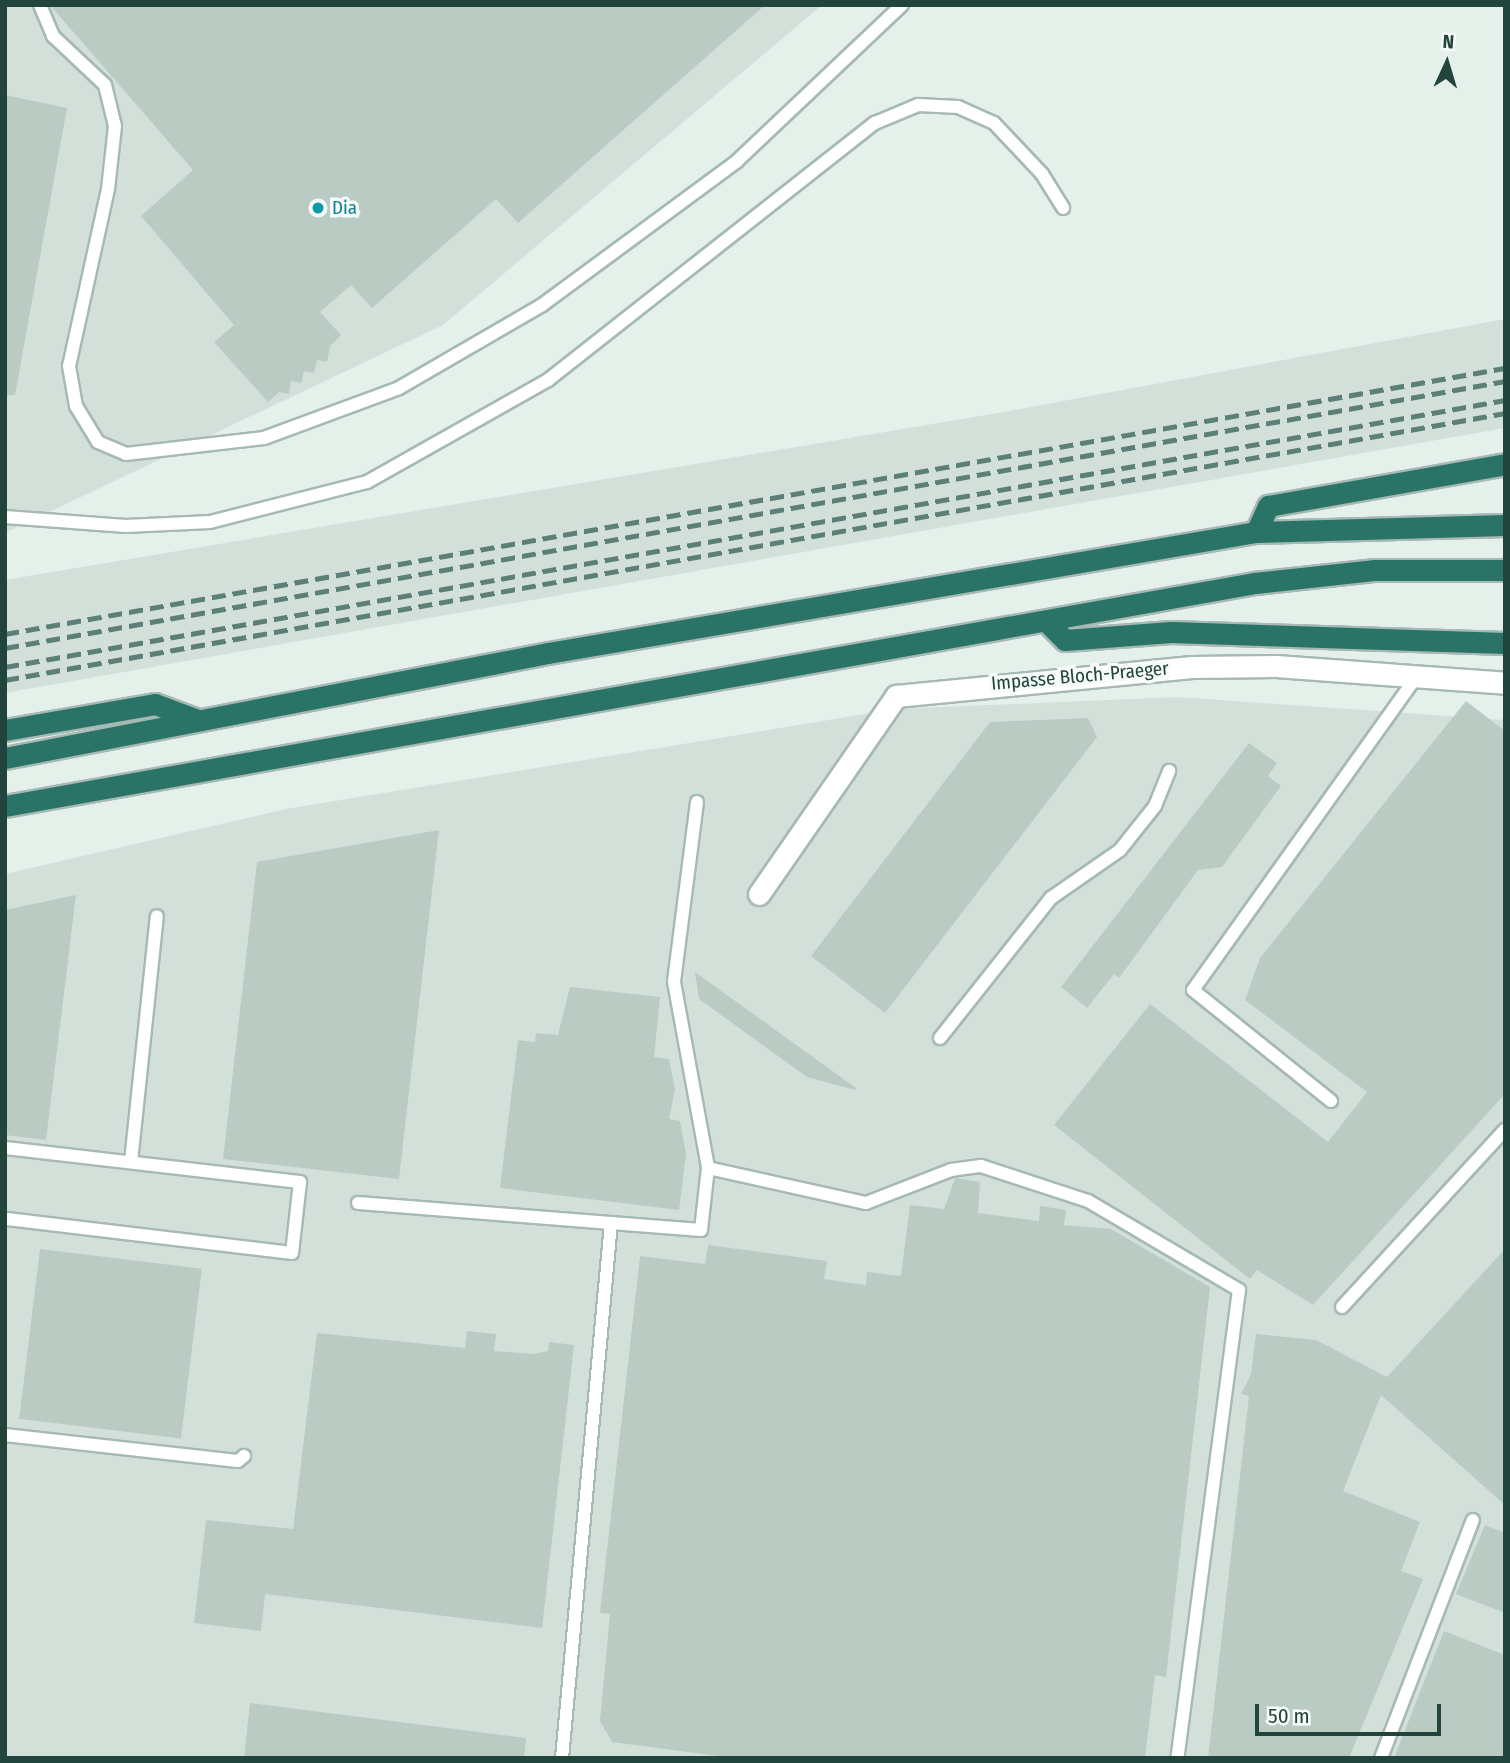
<!DOCTYPE html>
<html>
<head>
<meta charset="utf-8">
<style>
  body { margin:0 }
  #map { position:relative; width:1510px; height:1763px; overflow:hidden; background:#e5f0eb; font-family:"Fira Sans Condensed",sans-serif }
  div>[style] { position:absolute }
  [style*='--x'] { left:calc(var(--x)*1px); top:calc(var(--y)*1px); width:calc(var(--w)*1px); rotate:calc(var(--a)*1deg) }
  .built>* { inset:0; background:#d3e0da }
  .building>* { inset:0; background:#bacbc4; transform-origin:0 0 }
  .roads { filter:drop-shadow(2px 0 #a6b9b3) drop-shadow(-2px 0 #a6b9b3) drop-shadow(0 2px #a6b9b3) drop-shadow(0 -2px #a6b9b3) }
  .service>* { height:12px; margin:-6px; padding:0 6px; transform-origin:6px; border-radius:6px; background:#fff }
  .minor>* { height:21px; margin:-10.5px; padding:0 10.5px; transform-origin:10.5px; border-radius:10.5px; background:#fff }
  .motorway>* { height:21px; margin:-10.5px; padding:0 10.5px; transform-origin:10.5px; border-radius:10.5px; background:#2a7467 }
  .rail>* { height:5px; margin-top:-2.5px; transform-origin:0; background:repeating-linear-gradient(90deg,#5c7f77 0 14px,transparent 0 21px) }
  .dots>* { width:19px; height:19px; translate:-50% -50%; box-sizing:border-box; border:4px solid #f6fbf9; border-radius:50% }
  span { translate:-50% -50%; white-space:nowrap; text-align:center; line-height:1.15; -webkit-text-stroke:7px #f6fbf9; paint-order:stroke }
  .culture-label { font-size:19px; color:#0d838f }
  .left { translate:0 -50%; text-align:left }
  .street-label { font-size:19px; color:#21443c }
  .frame { position:absolute; inset:0; border:7px solid #21443c; pointer-events:none }
  .north { position:absolute; left:1412px; top:28px; width:70px; height:70px; -webkit-text-stroke:5px #f6fbf9; paint-order:stroke; rotate:4deg; font-size:19px; font-weight:700; line-height:28px; text-align:center; color:#21443c }
  .north::after { content:''; display:block; margin:auto; width:24px; height:32px; background:#21443c; clip-path:polygon(50% 0,100% 100%,50% 72%,0 100%) }
  .scale { position:absolute; left:1255px; top:1704px; width:186px; height:32px; box-sizing:border-box; border:4px solid #21443c; border-top:0; padding-left:9px; font-size:21px; line-height:24px; white-space:nowrap; color:#21443c; -webkit-text-stroke:5px #f6fbf9; paint-order:stroke }
</style>
</head>
<body>
<div id="map">
  <div class="built">
    <i style="clip-path:polygon(5px 5px,822px 5px,443px 325px,5px 533px)"></i>
    <i style="clip-path:polygon(1505px 319px,1505px 428px,5px 693px,5px 580px,998px 413px)"></i>
    <i style="clip-path:polygon(1177px 697px,1505px 720px,1505px 1758px,5px 1758px,5px 874px,286px 809px,896px 709px)"></i>
  </div>
  <div class="building">
    <i style="clip-path:polygon(50px 5px,765px 5px,518px 223px,496px 199px,372px 308px,351px 285px,320px 312px,341px 335px,330px 346px,327px 362px,317px 360px,314px 373px,304px 371px,301px 383px,291px 381px,289px 394px,279px 392px,268px 402px,214px 342px,234px 325px,141px 216px,193px 170px)"></i>
    <i style="clip-path:polygon(5px 95px,67px 108px,15px 395px,5px 395px)"></i>
    <i style="clip-path:polygon(1466px 701px,1505px 731px,1505px 1094px,1313px 1305px,1257px 1270px,1250px 1279px,1054px 1125px,1150px 1004px,1328px 1142px,1367px 1092px,1245px 1000px,1260px 958px)"></i>
    <i style="clip-path:polygon(1088px 718px,1097px 737px,885px 1013px,811px 956px,990px 722px)"></i>
    <i style="clip-path:polygon(1249px 743px,1277px 763px,1268px 776px,1281px 786px,1222px 867px,1198px 870px,1119px 978px,1114px 974px,1087px 1008px,1061px 987px)"></i>
    <i style="clip-path:polygon(439px 830px,399px 1179px,223px 1159px,257px 862px)"></i>
    <i style="clip-path:polygon(76px 895px,46px 1140px,5px 1135px,5px 910px)"></i>
    <i style="clip-path:polygon(695px 972px,856px 1088px,855px 1090px,807px 1077px,699px 999px)"></i>
    <i style="clip-path:polygon(570px 987px,660px 997px,654px 1057px,669px 1059px,675px 1089px,669px 1119px,680px 1121px,686px 1154px,679px 1210px,500px 1188px,518px 1040px,535px 1042px,536px 1033px,558px 1035px)"></i>
    <i style="clip-path:polygon(955px 1178px,980px 1182px,978px 1213px,1039px 1221px,1040px 1206px,1066px 1210px,1064px 1225px,1111px 1229px,1210px 1287px,1166px 1677px,1155px 1675px,1145px 1758px,733px 1758px,612px 1742px,600px 1721px,610px 1614px,600px 1613px,640px 1256px,705px 1264px,708px 1245px,827px 1261px,824px 1279px,866px 1285px,867px 1272px,901px 1276px,910px 1205px,944px 1209px)"></i>
    <i style="left:40px;top:1249px;width:163px;height:171px;rotate:7deg"></i>
    <i style="clip-path:polygon(1505px 1249px,1505px 1505px,1381px 1395px,1343px 1491px,1420px 1522px,1401px 1571px,1423px 1579px,1349px 1758px,1208px 1758px,1249px 1396px,1241px 1394px,1251px 1374px,1256px 1334px,1316px 1340px,1387px 1377px)"></i>
    <i style="clip-path:polygon(467px 1331px,496px 1334px,494px 1351px,533px 1354px,548px 1351px,549px 1342px,574px 1345px,542px 1628px,265px 1594px,261px 1631px,194px 1623px,206px 1520px,293px 1529px,317px 1333px,465px 1348px)"></i>
    <i style="clip-path:polygon(1485px 1525px,1505px 1533px,1505px 1613px,1456px 1594px)"></i>
    <i style="clip-path:polygon(1444px 1631px,1505px 1655px,1505px 1758px,1394px 1758px)"></i>
    <i style="clip-path:polygon(250px 1703px,526px 1738px,524px 1758px,244px 1758px)"></i>
  </div>
  <div class="roads">
    <div class="service">
      <i style="--x:40;--y:5;--w:34;--a:67"></i>
      <i style="--x:53;--y:36;--w:71;--a:43.3"></i>
      <i style="--x:105;--y:85;--w:42;--a:76.3"></i>
      <i style="--x:115;--y:126;--w:63;--a:96.3"></i>
      <i style="--x:108;--y:189;--w:181;--a:102.4"></i>
      <i style="--x:69;--y:366;--w:41;--a:80.1"></i>
      <i style="--x:76;--y:406;--w:42;--a:58.6"></i>
      <i style="--x:98;--y:442;--w:30;--a:23"></i>
      <i style="--x:126;--y:454;--w:139;--a:-6.6"></i>
      <i style="--x:264;--y:438;--w:144;--a:-20.3"></i>
      <i style="--x:399;--y:388;--w:165;--a:-30.1"></i>
      <i style="--x:542;--y:305;--w:242;--a:-36.4"></i>
      <i style="--x:737;--y:161;--w:227;--a:-43.4"></i>
      <i style="--x:5;--y:517;--w:121;--a:4.3"></i>
      <i style="--x:126;--y:526;--w:84;--a:-2.7"></i>
      <i style="--x:210;--y:522;--w:162;--a:-14.3"></i>
      <i style="--x:367;--y:482;--w:208;--a:-29.4"></i>
      <i style="--x:548;--y:380;--w:416;--a:-38.2"></i>
      <i style="--x:875;--y:123;--w:47;--a:-22.7"></i>
      <i style="--x:918;--y:105;--w:40;--a:2.9"></i>
      <i style="--x:958;--y:107;--w:39;--a:24"></i>
      <i style="--x:994;--y:123;--w:70;--a:46.7"></i>
      <i style="--x:1042;--y:174;--w:40;--a:58"></i>
      <i style="--x:697;--y:802;--w:181;--a:97.3"></i>
      <i style="--x:674;--y:982;--w:189;--a:79.6"></i>
      <i style="--x:940;--y:1038;--w:179;--a:-51.6"></i>
      <i style="--x:1051;--y:898;--w:84;--a:-34.8"></i>
      <i style="--x:1120;--y:850;--w:56;--a:-51.5"></i>
      <i style="--x:1155;--y:806;--w:38;--a:-68"></i>
      <i style="--x:1331;--y:1101;--w:177;--a:-141.2"></i>
      <i style="--x:1193;--y:990;--w:384;--a:-54.5"></i>
      <i style="--x:5;--y:1148;--w:297;--a:6.6"></i>
      <i style="--x:300;--y:1182;--w:71;--a:96.4"></i>
      <i style="--x:292;--y:1253;--w:289;--a:-173.2"></i>
      <i style="--x:131;--y:1162;--w:247;--a:-84"></i>
      <i style="--x:358;--y:1203;--w:254;--a:4.5"></i>
      <i style="--x:611;--y:1223;--w:537;--a:95.23"></i>
      <i style="--x:611;--y:1223;--w:90;--a:4.4"></i>
      <i style="--x:701;--y:1230;--w:62;--a:-83.6"></i>
      <i style="--x:708;--y:1168;--w:162;--a:12.5"></i>
      <i style="--x:866;--y:1203;--w:91;--a:-21.2"></i>
      <i style="--x:951;--y:1170;--w:30;--a:-8"></i>
      <i style="--x:981;--y:1166;--w:113;--a:18.1"></i>
      <i style="--x:1088;--y:1201;--w:175;--a:30.5"></i>
      <i style="--x:1239;--y:1290;--w:472;--a:97.5"></i>
      <i style="--x:1342;--y:1307;--w:241;--a:-47.4"></i>
      <i style="--x:5;--y:1435;--w:234;--a:6.4"></i>
      <i style="--x:238;--y:1461;--w:8;--a:-40"></i>
      <i style="--x:1381;--y:1758;--w:255;--a:-68.9"></i>
    </div>
    <div class="minor">
      <i style="--x:759;--y:894;--w:241;--a:-55.3"></i>
      <i style="--x:896;--y:696;--w:297;--a:-5.6"></i>
      <i style="--x:1192;--y:667;--w:84;--a:-0.7"></i>
      <i style="--x:1276;--y:666;--w:230;--a:4.2"></i>
    </div>
    <div class="motorway">
      <i style="--x:1256;--y:532;--w:29;--a:-65"></i>
      <i style="--x:1268;--y:506;--w:241;--a:-10"></i>
      <i style="--x:1048;--y:623;--w:24;--a:45"></i>
      <i style="--x:1065;--y:640;--w:106;--a:-4.3"></i>
      <i style="--x:1171;--y:632;--w:334;--a:1.9"></i>
      <i style="--x:5;--y:730;--w:152;--a:-9.8"></i>
      <i style="--x:155;--y:704;--w:43;--a:20.6"></i>
      <i style="--x:5;--y:758;--w:553;--a:-10.94"></i>
      <i style="--x:548;--y:653;--w:718;--a:-9.7"></i>
      <i style="--x:1256;--y:532;--w:249;--a:-1.6"></i>
      <i style="--x:5;--y:806;--w:1270;--a:-10.12"></i>
      <i style="--x:1255;--y:583;--w:121;--a:-6.2"></i>
      <i style="--x:1375;--y:570;--w:130;--a:0"></i>
    </div>
  </div>
  <div class="rail">
    <i style="--x:5;--y:634;--w:1523;--a:-10.06"></i>
    <i style="--x:5;--y:648;--w:1524;--a:-10.09"></i>
    <i style="--x:5;--y:667;--w:1524;--a:-10.09"></i>
    <i style="--x:5;--y:680;--w:1524;--a:-10.09"></i>
  </div>
  <div class="dots">
    <i style="left:318px;top:208px;background:#0f9aa8"></i>
  </div>
  <div class="culture-label">
    <span class="left" style="left:332px;top:208px">Dia</span>
  </div>
  <div class="street-label">
    <span style="left:1080px;top:676px;rotate:-5deg">Impasse Bloch-Praeger</span>
  </div>
  <div class="frame"></div>
  <div class="north">N</div>
  <div class="scale">50 m</div>
</div>
</body>
</html>
